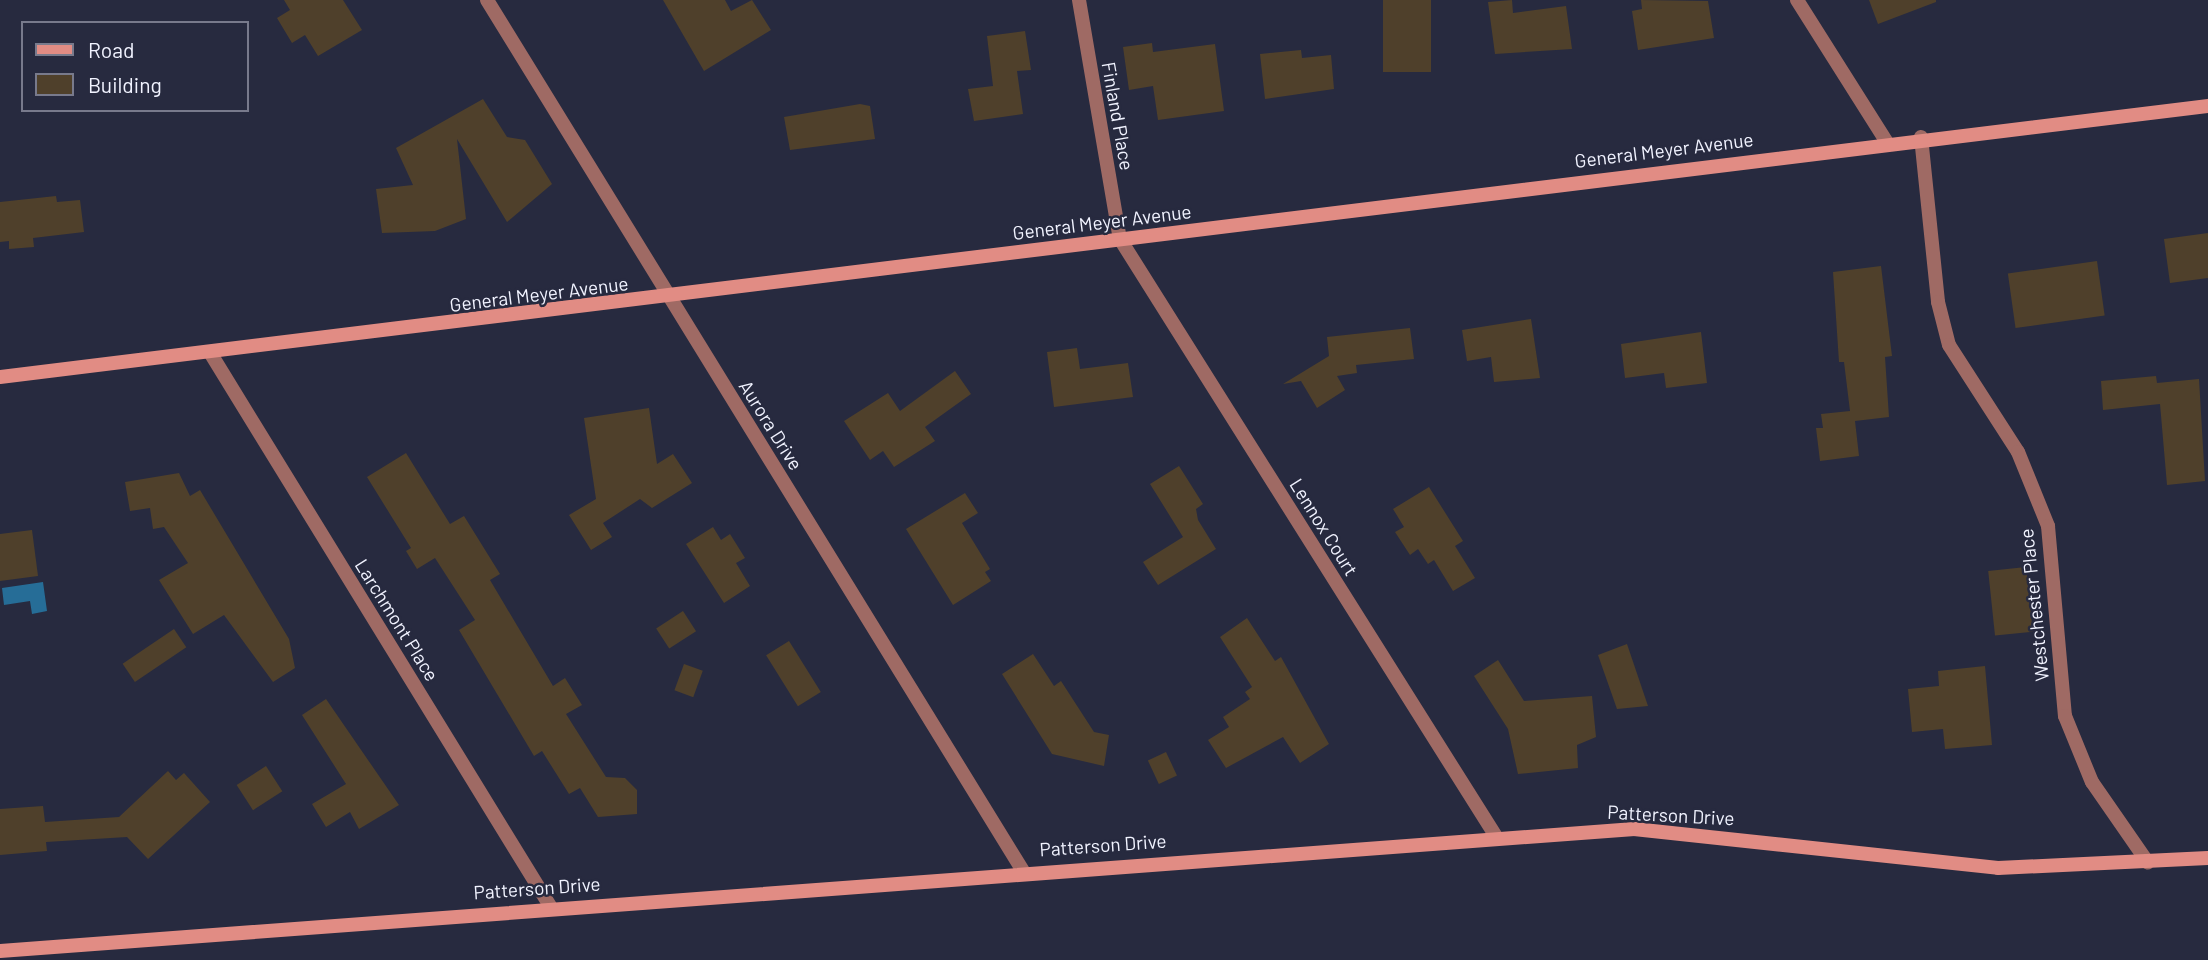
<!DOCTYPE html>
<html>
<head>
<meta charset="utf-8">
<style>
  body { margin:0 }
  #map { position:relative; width:2208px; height:960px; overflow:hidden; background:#272a3f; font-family:Barlow,sans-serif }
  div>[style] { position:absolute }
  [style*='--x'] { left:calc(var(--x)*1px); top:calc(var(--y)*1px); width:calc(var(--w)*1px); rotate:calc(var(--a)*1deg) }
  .water>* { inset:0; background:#266d97 }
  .building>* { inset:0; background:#4f402b; transform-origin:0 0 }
  .street>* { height:14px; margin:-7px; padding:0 7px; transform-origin:7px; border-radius:7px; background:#9f6a64 }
  .secondary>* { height:14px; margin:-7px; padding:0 7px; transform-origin:7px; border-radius:7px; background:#e18c84 }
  span { translate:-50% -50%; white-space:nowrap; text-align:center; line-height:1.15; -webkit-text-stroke:5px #272a3f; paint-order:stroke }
  .street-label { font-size:19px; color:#f1f3ff }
  .legend { position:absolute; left:21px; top:21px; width:228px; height:91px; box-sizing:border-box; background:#272a3f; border:2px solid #787a8c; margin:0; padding:9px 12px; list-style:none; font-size:21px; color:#f1f3ff }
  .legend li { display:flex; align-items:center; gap:14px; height:35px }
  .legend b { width:35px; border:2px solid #787a8c }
</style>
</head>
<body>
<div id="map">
  <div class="water">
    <i style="clip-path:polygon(43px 582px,47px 611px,32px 614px,30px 601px,4px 605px,2px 588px)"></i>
  </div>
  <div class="building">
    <i style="clip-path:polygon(284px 0,343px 0,362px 30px,318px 56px,305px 35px,292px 43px,277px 18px,290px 10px)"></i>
    <i style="clip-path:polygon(663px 0,725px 0,731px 11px,752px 0,771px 30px,704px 71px)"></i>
    <i style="left:1383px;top:0;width:48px;height:72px"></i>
    <i style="clip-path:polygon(1512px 0,1513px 13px,1566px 6px,1572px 49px,1495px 54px,1488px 2px)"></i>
    <i style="clip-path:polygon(1641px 0,1708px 1px,1714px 38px,1638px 50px,1632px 11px,1642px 9px)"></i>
    <i style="clip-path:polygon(1869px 0,1936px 0,1936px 2px,1878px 24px)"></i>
    <i style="clip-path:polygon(1025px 31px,1031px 70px,1017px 71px,1023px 114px,974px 121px,968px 89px,993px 86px,987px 36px)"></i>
    <i style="clip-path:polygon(1152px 43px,1153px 52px,1215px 44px,1224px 111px,1158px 120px,1153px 86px,1129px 90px,1123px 47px)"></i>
    <i style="clip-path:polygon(1301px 50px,1302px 58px,1331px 55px,1334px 89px,1265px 99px,1260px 54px)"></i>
    <i style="clip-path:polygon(483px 99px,507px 137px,525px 140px,552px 184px,507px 222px,457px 139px,466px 219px,435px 231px,382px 233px,376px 189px,413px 185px,396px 148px)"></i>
    <i style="clip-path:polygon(860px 104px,870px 106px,875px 139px,790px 150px,784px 117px)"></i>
    <i style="clip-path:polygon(56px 196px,57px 202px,80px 200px,84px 232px,33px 238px,34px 247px,9px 249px,9px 241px,0 242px,0 202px)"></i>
    <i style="clip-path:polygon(2208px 233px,2208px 278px,2170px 283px,2164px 239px)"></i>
    <i style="left:2097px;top:261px;width:55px;height:90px;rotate:82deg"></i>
    <i style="clip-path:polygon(1881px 266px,1892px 356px,1885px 357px,1889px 417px,1855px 421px,1859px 456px,1820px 461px,1816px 428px,1823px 428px,1821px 414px,1850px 411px,1844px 362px,1839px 362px,1833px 272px)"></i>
    <i style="clip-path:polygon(1531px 319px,1540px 378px,1494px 382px,1491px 357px,1467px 361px,1462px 330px)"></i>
    <i style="clip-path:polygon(1410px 328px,1414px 359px,1356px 365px,1357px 373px,1337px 376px,1345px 390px,1317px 408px,1301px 381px,1283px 384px,1329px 356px,1327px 337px)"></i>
    <i style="clip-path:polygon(1701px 332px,1707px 383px,1666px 388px,1664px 373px,1625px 378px,1621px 344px)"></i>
    <i style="clip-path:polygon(1077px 348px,1080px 369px,1128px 363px,1133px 397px,1054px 407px,1047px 352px)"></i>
    <i style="clip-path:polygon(955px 371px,971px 394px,925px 427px,935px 441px,894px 467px,883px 451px,870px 460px,844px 421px,888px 393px,900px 411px)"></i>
    <i style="clip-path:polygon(2156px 376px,2157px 383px,2199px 379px,2205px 481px,2167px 485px,2160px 404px,2103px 410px,2101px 381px)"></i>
    <i style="clip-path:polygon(649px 408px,657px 464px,673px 454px,692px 483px,652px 508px,640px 499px,603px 523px,612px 537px,591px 550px,569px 515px,596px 499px,584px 418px)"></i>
    <i style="clip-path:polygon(406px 453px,450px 524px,464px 516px,500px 574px,490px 580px,553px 686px,565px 678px,582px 705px,566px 714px,606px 777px,625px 778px,637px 790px,637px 814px,598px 817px,580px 788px,569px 794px,542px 751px,534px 756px,459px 630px,475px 620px,435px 558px,417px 569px,406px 551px,411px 548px,367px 477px)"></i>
    <i style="clip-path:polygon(1179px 466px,1203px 504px,1196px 509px,1198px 520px,1216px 549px,1158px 585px,1143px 562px,1183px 537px,1150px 484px)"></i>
    <i style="clip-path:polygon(179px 473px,190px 496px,200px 490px,289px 639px,295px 668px,273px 682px,224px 615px,193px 634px,159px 580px,188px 563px,164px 527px,153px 529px,150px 508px,130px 511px,125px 482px)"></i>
    <i style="clip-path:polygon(1429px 487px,1463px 541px,1455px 546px,1475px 578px,1453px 591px,1434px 560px,1428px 564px,1418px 549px,1410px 555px,1395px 532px,1404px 527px,1393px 509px)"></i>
    <i style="clip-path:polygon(965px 493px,978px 513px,962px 523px,990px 569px,985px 572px,991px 581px,953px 605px,906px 529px)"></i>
    <i style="clip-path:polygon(713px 527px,721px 540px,730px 534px,745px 558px,736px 563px,750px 586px,724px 603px,686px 544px)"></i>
    <i style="clip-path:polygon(32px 530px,38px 576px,0 581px,0 534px)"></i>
    <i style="left:2026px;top:567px;width:65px;height:38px;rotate:84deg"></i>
    <i style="left:683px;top:611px;width:24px;height:32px;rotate:57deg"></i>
    <i style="clip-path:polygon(1247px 618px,1275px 661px,1281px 657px,1329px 744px,1300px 763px,1283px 737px,1226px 768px,1208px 740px,1229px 727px,1223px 717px,1250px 699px,1245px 692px,1252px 687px,1220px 637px)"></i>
    <i style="left:174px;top:629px;width:22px;height:62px;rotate:56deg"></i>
    <i style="left:789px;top:641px;width:60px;height:27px;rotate:58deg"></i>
    <i style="clip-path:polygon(1627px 644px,1648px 706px,1617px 709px,1598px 655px)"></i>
    <i style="clip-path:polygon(1033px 654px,1054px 686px,1061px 681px,1094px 732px,1109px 735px,1104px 766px,1052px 754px,1002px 674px)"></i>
    <i style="clip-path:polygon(1498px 660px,1524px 701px,1592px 696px,1596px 737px,1577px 745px,1578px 768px,1518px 774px,1508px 729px,1474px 676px)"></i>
    <i style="left:684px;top:664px;width:20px;height:28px;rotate:20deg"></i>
    <i style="clip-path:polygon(1985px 666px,1992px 745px,1945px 749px,1943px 729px,1912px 732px,1908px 689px,1939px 686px,1938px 671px)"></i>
    <i style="clip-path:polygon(326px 699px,399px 805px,359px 829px,350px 812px,326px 827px,312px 804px,346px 784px,302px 715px)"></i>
    <i style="left:1166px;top:752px;width:26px;height:20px;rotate:65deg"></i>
    <i style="left:266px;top:766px;width:30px;height:35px;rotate:57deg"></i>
    <i style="clip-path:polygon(168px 771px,176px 780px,184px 773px,210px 802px,148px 859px,127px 837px,46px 842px,47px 851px,0 855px,0 809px,43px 806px,45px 822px,119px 817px)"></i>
  </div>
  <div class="street">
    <i style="--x:487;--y:0;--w:1023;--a:58.39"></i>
    <i style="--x:1079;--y:0;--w:242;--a:80.3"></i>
    <i style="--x:1120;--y:239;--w:704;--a:57.82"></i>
    <i style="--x:1797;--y:0;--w:167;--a:57.7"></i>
    <i style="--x:1921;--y:137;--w:166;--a:84.1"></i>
    <i style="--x:1938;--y:302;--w:44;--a:75.7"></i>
    <i style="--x:1949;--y:345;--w:127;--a:57.2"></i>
    <i style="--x:2018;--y:452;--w:80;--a:67.9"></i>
    <i style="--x:2048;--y:526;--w:191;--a:84.9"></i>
    <i style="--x:2065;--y:716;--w:71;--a:67.8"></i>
    <i style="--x:2092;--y:782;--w:98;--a:55.3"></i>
    <i style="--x:211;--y:354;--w:648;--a:58.44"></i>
  </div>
  <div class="secondary">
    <i style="--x:0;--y:377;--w:2225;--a:-7"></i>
    <i style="--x:0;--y:951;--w:1639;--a:-4.27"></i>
    <i style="--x:1634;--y:829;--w:366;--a:6.1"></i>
    <i style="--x:1998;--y:868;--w:210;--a:-2.7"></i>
  </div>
  <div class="street-label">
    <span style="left:1118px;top:116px;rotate:80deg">Finland Place</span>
    <span style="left:1664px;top:150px;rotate:-7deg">General Meyer Avenue</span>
    <span style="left:1102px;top:222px;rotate:-7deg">General Meyer Avenue</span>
    <span style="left:539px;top:294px;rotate:-7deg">General Meyer Avenue</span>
    <span style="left:771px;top:425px;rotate:58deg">Aurora Drive</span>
    <span style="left:1324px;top:527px;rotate:58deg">Lennox Court</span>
    <span style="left:2034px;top:605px;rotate:-96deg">Westchester Place</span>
    <span style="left:397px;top:620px;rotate:58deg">Larchmont Place</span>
    <span style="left:1671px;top:815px;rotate:3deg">Patterson Drive</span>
    <span style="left:1103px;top:845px;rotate:-4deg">Patterson Drive</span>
    <span style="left:537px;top:888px;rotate:-4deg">Patterson Drive</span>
  </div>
  <ul class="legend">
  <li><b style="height:9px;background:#e18c84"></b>Road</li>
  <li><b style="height:19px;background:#4f402b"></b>Building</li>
  </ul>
</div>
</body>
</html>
